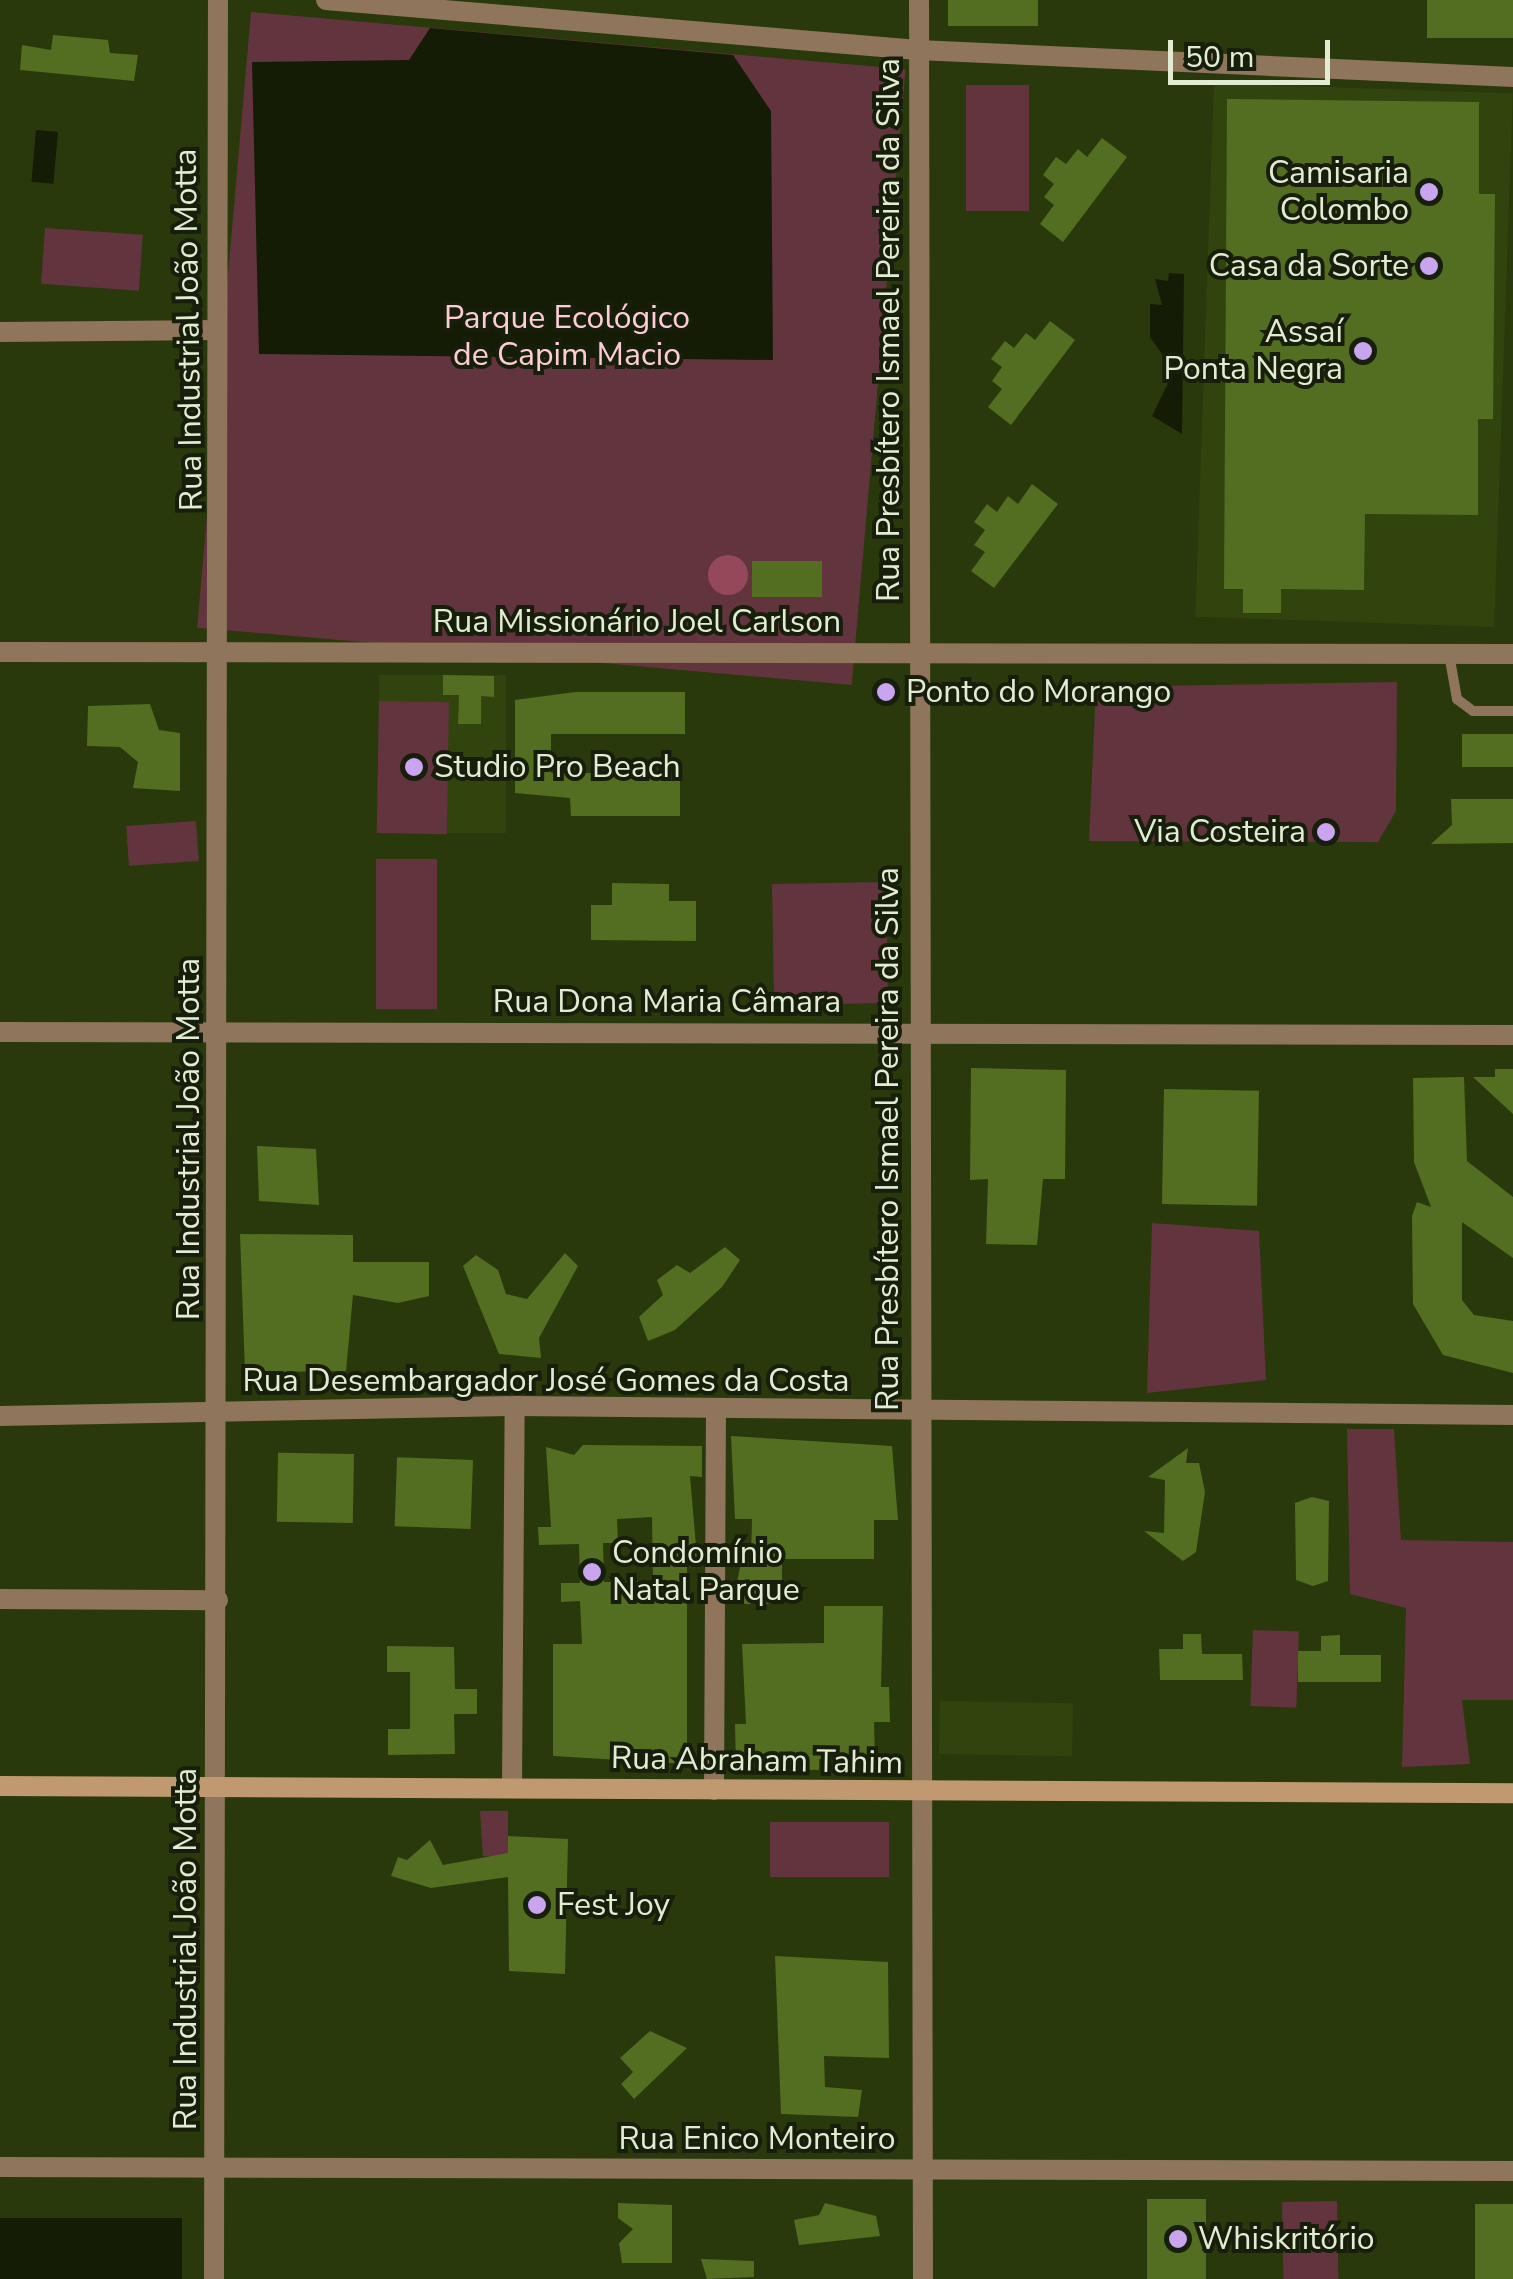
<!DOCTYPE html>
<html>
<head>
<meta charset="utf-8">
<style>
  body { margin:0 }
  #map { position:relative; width:1513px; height:2279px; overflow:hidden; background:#2a390b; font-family:"Nunito Sans",sans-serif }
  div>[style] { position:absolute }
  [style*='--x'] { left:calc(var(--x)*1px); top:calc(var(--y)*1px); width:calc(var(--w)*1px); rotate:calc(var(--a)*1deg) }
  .built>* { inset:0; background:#32440d; transform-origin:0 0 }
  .green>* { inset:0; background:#62343e; transform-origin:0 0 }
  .forest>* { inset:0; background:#96485b }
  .round { border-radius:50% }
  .water>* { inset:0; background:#141c05; transform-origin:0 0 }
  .building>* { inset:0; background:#536d21; transform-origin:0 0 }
  .service>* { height:10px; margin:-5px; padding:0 5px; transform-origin:5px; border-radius:5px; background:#8e755c }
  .minor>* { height:20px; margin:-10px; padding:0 10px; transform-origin:10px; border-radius:10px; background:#8e755c }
  .tertiary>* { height:20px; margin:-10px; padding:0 10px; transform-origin:10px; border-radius:10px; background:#8e755c }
  .secondary>* { height:20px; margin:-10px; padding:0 10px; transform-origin:10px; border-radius:10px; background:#c19971 }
  .dots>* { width:28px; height:28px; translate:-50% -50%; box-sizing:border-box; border:5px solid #171e0b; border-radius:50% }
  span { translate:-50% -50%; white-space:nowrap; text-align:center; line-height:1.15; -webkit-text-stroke:8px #171e0b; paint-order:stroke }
  .poi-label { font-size:32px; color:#e2ecd3 }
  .right { translate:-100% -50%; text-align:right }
  .left { translate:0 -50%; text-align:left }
  .park-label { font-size:32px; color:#fdcdd6 }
  .street-label { font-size:32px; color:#e2ecd3 }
  .scale { position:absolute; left:1168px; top:40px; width:162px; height:45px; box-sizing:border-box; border:5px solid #e2ecd3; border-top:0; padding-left:12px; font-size:30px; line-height:35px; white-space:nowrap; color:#e2ecd3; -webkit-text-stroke:8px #171e0b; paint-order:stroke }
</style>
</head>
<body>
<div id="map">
  <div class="built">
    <i style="left:1214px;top:83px;width:299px;height:534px;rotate:2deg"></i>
    <i style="left:379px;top:675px;width:127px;height:158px"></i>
    <i style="left:940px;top:1701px;width:133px;height:53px;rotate:1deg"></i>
  </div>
  <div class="green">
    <i style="left:251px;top:12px;width:657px;height:618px;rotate:5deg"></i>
    <i style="left:966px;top:85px;width:63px;height:126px"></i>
    <i style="left:45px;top:228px;width:98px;height:56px;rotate:4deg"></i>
    <i style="clip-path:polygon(1397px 682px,1396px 811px,1378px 842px,1089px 841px,1096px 687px)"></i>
    <i style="left:379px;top:701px;width:70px;height:132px;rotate:1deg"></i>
    <i style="left:196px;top:821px;width:40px;height:70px;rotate:86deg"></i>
    <i style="left:376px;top:859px;width:61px;height:150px"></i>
    <i style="left:886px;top:882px;width:121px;height:114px;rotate:89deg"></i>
    <i style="clip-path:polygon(1152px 1223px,1259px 1231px,1266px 1380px,1147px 1393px)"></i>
    <i style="clip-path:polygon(1347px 1429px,1394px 1429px,1401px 1540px,1513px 1542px,1513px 1700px,1462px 1700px,1470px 1764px,1402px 1767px,1406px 1608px,1350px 1594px)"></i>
    <i style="left:1253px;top:1630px;width:46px;height:76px;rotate:2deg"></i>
    <i style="clip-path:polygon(480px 1811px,508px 1811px,508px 1858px,483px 1856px)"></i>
    <i style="left:770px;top:1822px;width:119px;height:55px"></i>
    <i style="left:1337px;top:2201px;width:78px;height:55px;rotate:89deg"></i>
  </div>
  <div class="forest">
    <i class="round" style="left:708px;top:555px;width:40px;height:40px"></i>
  </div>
  <div class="water">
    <i style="clip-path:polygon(430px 28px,733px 55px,771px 111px,773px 360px,259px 354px,252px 62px,409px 60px)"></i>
    <i style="left:36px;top:130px;width:22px;height:52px;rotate:5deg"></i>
    <i style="clip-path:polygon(1169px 273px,1184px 274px,1182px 434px,1152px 416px,1174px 371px,1150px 337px,1150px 304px,1162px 305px,1155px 279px,1168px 281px)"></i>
    <i style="left:0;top:2218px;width:182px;height:61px"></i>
  </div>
  <div class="building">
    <i style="left:948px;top:0;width:90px;height:26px"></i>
    <i style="left:1427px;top:0;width:86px;height:38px"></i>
    <i style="clip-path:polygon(53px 35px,108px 40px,110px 53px,138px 55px,134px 81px,20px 70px,22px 45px,51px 50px)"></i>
    <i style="clip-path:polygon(1227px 99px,1479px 102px,1479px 194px,1495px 194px,1493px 419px,1478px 419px,1478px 515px,1365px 514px,1364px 590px,1281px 589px,1281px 613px,1243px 613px,1243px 589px,1224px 589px)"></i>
    <i style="clip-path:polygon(1102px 138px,1127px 157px,1063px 242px,1040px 224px,1054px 205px,1044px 197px,1054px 184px,1043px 175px,1056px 157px,1066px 164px,1078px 149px,1087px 157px)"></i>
    <i style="clip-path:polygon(1050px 321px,1075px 340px,1011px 425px,988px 407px,1002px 389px,992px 381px,1002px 367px,991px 359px,1005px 341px,1014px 348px,1026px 333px,1035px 340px)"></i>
    <i style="clip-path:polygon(1032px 484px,1058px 504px,994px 588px,971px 571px,985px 552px,974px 545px,985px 530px,974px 522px,987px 504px,997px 512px,1008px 496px,1018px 504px)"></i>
    <i style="left:822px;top:561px;width:36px;height:70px;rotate:90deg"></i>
    <i style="clip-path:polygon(443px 675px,494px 676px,494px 697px,481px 696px,481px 724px,458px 724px,459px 695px,443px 695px)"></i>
    <i style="clip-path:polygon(575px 692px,685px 692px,685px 734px,551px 734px,551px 773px,680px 773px,680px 816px,571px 816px,570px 798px,515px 793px,515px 700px)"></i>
    <i style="clip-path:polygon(150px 704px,159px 730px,180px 733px,180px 791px,133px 788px,138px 762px,120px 747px,87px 746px,88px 706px)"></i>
    <i style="left:1462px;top:734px;width:51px;height:33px"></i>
    <i style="clip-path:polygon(1451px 799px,1513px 799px,1513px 843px,1431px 844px,1452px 825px)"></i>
    <i style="clip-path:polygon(612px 883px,669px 884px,669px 901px,696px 901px,696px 941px,591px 940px,591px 905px,612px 905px)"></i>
    <i style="clip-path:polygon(971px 1068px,1066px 1070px,1065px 1179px,1043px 1179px,1037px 1245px,986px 1244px,988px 1179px,970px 1180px)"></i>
    <i style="clip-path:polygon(1495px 1069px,1513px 1069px,1513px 1114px,1473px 1077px,1495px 1077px)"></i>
    <i style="clip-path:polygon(1464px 1077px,1467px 1161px,1513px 1197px,1513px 1258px,1462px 1222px,1462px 1300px,1474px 1315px,1513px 1321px,1513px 1373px,1443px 1355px,1413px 1304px,1412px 1216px,1417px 1202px,1431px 1207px,1414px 1162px,1413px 1078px)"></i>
    <i style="left:1164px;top:1089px;width:95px;height:115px;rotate:1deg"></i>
    <i style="clip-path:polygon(257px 1146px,316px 1149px,319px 1205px,259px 1201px)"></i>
    <i style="clip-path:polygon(240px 1234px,353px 1235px,353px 1262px,429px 1262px,429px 1296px,398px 1303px,353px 1295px,346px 1371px,245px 1372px)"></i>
    <i style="clip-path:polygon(725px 1247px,740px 1260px,722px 1287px,675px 1330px,648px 1341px,639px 1317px,663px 1295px,657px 1280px,677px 1265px,690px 1273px)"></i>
    <i style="clip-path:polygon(565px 1253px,578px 1266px,539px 1338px,541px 1358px,499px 1354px,463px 1266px,476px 1255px,498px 1270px,506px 1294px,527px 1299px)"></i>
    <i style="clip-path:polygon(731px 1436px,892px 1446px,898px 1520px,874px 1520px,874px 1559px,782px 1559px,782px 1604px,733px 1604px,741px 1562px,751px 1562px,752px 1519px,735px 1519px)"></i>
    <i style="clip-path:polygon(evenodd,583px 1445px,702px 1446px,702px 1477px,690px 1476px,697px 1557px,687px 1557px,687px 1764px,553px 1756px,553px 1644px,582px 1644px,580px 1601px,561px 1602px,561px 1583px,580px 1583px,579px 1544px,539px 1545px,538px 1527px,551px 1527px,546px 1447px,574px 1455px,583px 1445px,652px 1517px,653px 1581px,604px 1582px,603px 1543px,618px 1543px,617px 1519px,652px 1517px)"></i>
    <i style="clip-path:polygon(1188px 1448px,1186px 1463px,1199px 1463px,1205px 1492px,1196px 1552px,1183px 1561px,1144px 1531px,1164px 1533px,1165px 1480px,1148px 1477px)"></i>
    <i style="left:354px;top:1454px;width:69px;height:76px;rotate:91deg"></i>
    <i style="left:473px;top:1460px;width:69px;height:76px;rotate:92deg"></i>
    <i style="clip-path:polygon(1312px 1497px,1329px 1501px,1328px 1581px,1313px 1586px,1296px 1580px,1295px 1503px)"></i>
    <i style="clip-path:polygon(824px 1606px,883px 1606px,881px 1687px,889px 1687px,890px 1722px,874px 1722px,875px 1759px,819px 1759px,819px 1770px,736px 1768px,735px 1724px,746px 1724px,742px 1644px,824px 1643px)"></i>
    <i style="clip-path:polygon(1183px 1634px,1201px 1634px,1202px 1654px,1242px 1654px,1243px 1680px,1160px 1680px,1159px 1649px,1183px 1649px)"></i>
    <i style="clip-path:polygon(1340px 1635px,1340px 1655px,1381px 1655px,1381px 1682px,1298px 1682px,1298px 1651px,1321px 1651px,1321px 1636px)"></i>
    <i style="clip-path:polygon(387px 1646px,454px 1647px,455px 1689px,477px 1689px,477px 1714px,454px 1714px,455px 1754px,388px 1755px,388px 1729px,410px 1729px,410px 1672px,387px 1672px)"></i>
    <i style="clip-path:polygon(508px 1836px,568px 1839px,565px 1974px,509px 1971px,508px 1877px,431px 1888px,391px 1876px,398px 1857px,407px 1860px,430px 1840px,443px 1865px,508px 1853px)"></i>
    <i style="clip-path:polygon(775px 1956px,888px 1962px,889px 2058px,824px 2056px,825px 2087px,862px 2090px,858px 2117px,781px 2114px)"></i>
    <i style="clip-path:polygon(650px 2031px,687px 2048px,634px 2099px,621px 2084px,633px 2072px,620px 2058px)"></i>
    <i style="left:1147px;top:2199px;width:59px;height:80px"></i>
    <i style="clip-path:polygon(618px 2203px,672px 2205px,672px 2263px,622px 2263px,619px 2243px,633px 2229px,618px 2218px)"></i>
    <i style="clip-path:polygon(825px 2203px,876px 2216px,880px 2236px,799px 2245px,794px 2220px,819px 2215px)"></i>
    <i style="left:1475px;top:2204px;width:38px;height:75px"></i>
    <i style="clip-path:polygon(701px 2259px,754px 2261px,754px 2277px,707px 2279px)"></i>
  </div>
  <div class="service">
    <i style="--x:1449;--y:654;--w:46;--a:79.9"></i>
    <i style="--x:1457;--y:699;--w:20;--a:37"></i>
    <i style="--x:1473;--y:711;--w:40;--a:0"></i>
  </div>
  <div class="minor">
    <i style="--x:326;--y:0;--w:594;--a:4.83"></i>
    <i style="--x:918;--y:50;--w:596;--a:2.6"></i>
    <i style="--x:919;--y:0;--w:2279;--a:89.9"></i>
    <i style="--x:0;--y:332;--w:217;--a:-0.5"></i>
    <i style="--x:0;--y:652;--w:1513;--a:0.08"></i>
    <i style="--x:0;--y:1032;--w:1513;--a:0.11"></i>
    <i style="--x:0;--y:1416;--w:515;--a:-1.11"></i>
    <i style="--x:515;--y:1406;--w:998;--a:0.52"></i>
    <i style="--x:0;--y:1599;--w:218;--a:0.3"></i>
    <i style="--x:512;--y:1788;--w:382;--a:-89.6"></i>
    <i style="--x:714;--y:1790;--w:382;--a:-89.7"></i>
    <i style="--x:214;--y:2279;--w:2279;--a:-89.9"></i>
  </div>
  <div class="tertiary">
    <i style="--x:0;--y:2167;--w:1513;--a:0.15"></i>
  </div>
  <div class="secondary">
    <i style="--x:0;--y:1786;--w:1513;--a:0.27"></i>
  </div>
  <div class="dots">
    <i style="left:1429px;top:192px;background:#c8a5ee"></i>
    <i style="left:1429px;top:266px;background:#c8a5ee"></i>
    <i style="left:1363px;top:351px;background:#c8a5ee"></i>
    <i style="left:886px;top:692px;background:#c8a5ee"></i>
    <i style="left:414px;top:767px;background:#c8a5ee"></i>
    <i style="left:1326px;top:832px;background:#c8a5ee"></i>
    <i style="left:592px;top:1572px;background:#c8a5ee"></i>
    <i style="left:537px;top:1905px;background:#c8a5ee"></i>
    <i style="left:1178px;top:2239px;background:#c8a5ee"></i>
  </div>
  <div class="poi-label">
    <span class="right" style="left:1409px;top:192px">Camisaria<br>Colombo</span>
    <span class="right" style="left:1409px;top:266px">Casa da Sorte</span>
    <span class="right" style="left:1343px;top:351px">Assaí<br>Ponta Negra</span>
    <span class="left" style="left:906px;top:692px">Ponto do Morango</span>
    <span class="left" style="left:434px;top:767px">Studio Pro Beach</span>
    <span class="right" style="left:1306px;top:832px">Via Costeira</span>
    <span class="left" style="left:612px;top:1572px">Condomínio<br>Natal Parque</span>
    <span class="left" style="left:557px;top:1905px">Fest Joy</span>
    <span class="left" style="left:1198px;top:2239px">Whiskritório</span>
  </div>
  <div class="park-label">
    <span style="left:567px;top:337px">Parque Ecológico<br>de Capim Macio</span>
  </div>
  <div class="street-label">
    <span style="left:189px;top:330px;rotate:-91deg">Rua Industrial João Motta</span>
    <span style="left:889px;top:330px;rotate:-90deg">Rua Presbítero Ismael Pereira da Silva</span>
    <span style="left:637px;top:622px">Rua Missionário Joel Carlson</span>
    <span style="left:667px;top:1002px">Rua Dona Maria Câmara</span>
    <span style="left:189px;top:1139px;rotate:-90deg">Rua Industrial João Motta</span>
    <span style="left:888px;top:1139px;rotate:-90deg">Rua Presbítero Ismael Pereira da Silva</span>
    <span style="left:546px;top:1381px">Rua Desembargador José Gomes da Costa</span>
    <span style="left:757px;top:1761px;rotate:1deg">Rua Abraham Tahim</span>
    <span style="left:186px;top:1949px;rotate:-90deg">Rua Industrial João Motta</span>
    <span style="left:757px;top:2139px">Rua Enico Monteiro</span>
  </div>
  <div class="scale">50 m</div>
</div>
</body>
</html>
